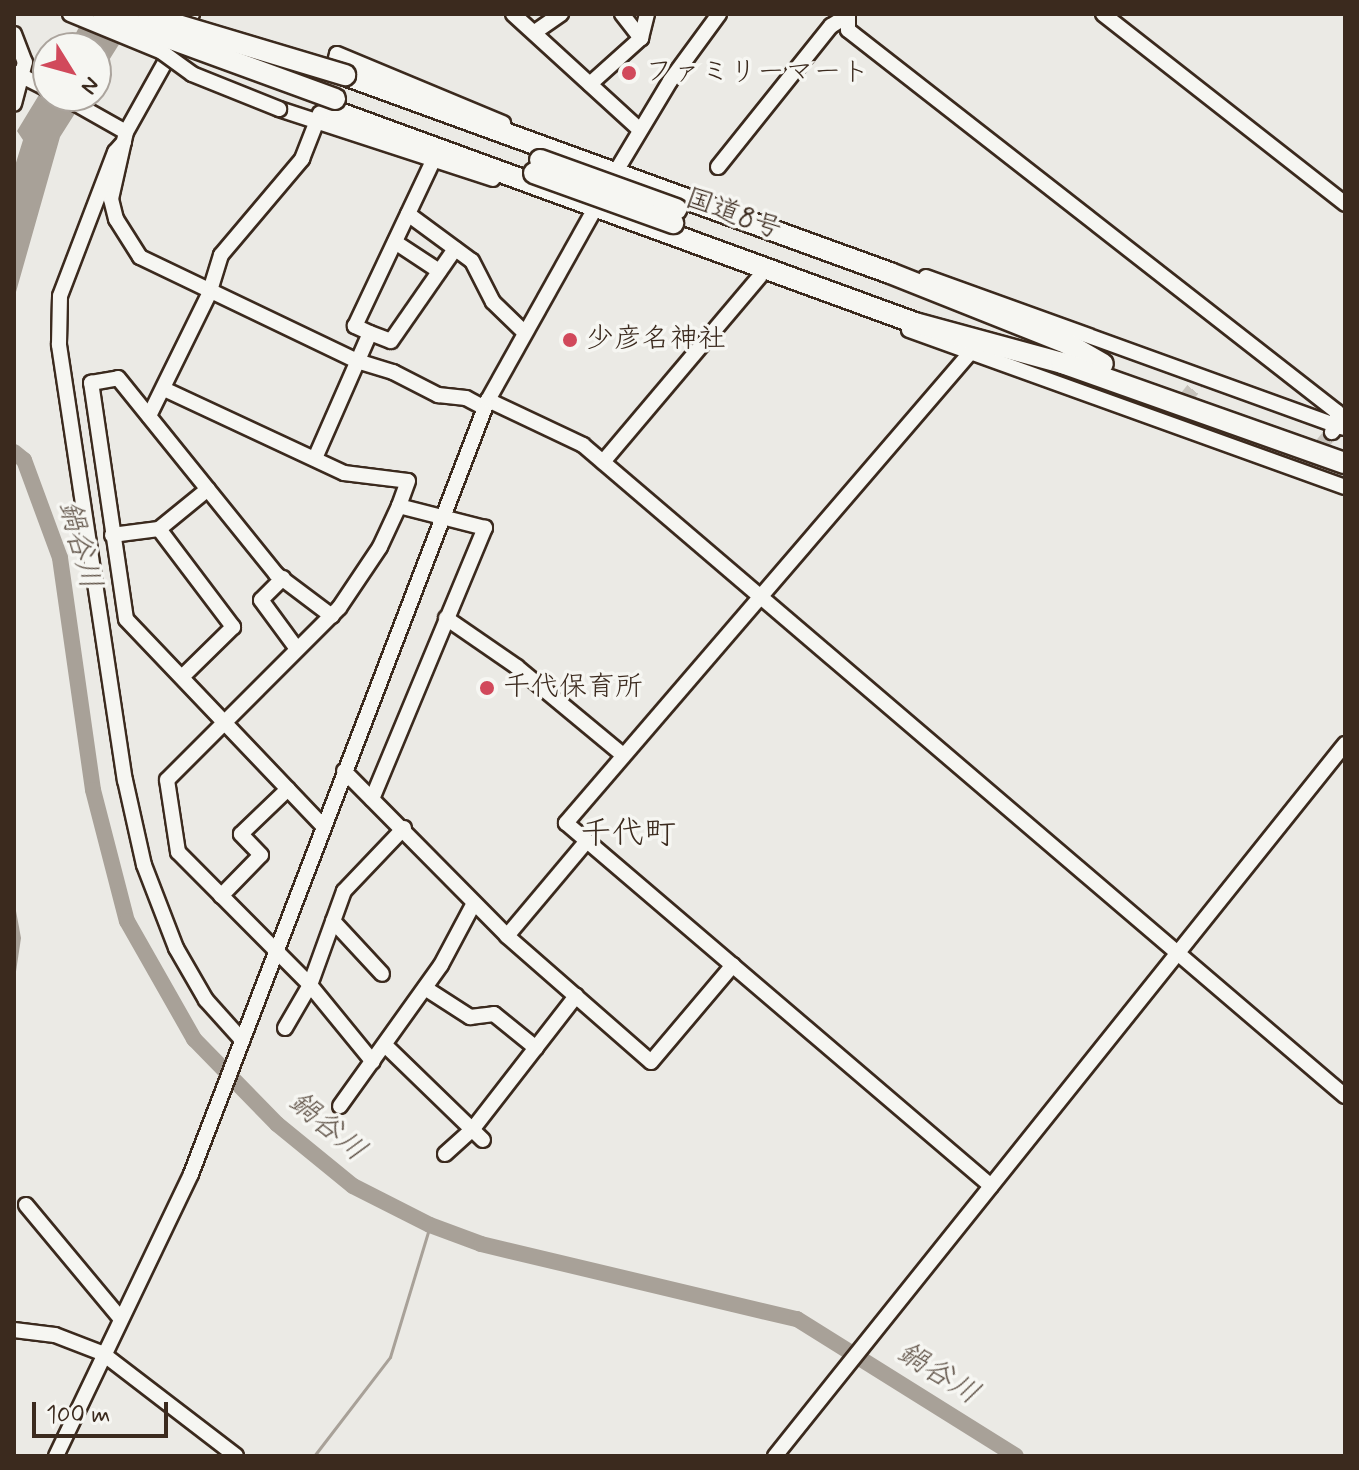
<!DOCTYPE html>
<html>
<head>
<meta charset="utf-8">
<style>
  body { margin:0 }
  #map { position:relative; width:1359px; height:1470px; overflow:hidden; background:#ebeae5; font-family:Mynerve,"Klee One",sans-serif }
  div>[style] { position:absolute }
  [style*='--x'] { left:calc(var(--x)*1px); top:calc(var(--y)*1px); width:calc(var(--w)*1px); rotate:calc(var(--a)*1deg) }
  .water>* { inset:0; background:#a8a198 }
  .stream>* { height:3px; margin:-1.5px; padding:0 1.5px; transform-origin:1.5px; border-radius:1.5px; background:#a8a198 }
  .river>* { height:16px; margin:-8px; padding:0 8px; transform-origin:8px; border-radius:8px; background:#a8a198 }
  .minor-tunnel>* { height:14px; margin-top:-7px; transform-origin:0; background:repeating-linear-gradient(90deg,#c8c4bd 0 14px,transparent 0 21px) }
  .roads { filter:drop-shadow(2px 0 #3b2a1e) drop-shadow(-2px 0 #3b2a1e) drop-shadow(0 2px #3b2a1e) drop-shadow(0 -2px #3b2a1e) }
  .minor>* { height:14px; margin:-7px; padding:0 7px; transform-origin:7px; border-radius:7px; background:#f6f6f2 }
  .highway>* { height:20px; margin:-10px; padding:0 10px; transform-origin:10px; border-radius:10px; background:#f6f6f2 }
  .bridges { filter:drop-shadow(2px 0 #3b2a1e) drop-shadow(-2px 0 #3b2a1e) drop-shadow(0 2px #3b2a1e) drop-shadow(0 -2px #3b2a1e) }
  .minor-bridge>* { height:14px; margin:-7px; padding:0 7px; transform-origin:7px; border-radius:7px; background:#f6f6f2 }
  .highway-bridge>* { height:20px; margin:-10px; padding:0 10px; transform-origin:10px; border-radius:10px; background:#f6f6f2 }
  .dots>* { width:22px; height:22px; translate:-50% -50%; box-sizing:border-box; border:4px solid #f6f6f2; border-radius:50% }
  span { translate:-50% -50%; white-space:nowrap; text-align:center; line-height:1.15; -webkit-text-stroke:7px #f6f6f2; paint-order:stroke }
  .poi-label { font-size:28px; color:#3b2a1e }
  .left { translate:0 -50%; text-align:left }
  .street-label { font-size:28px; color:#3b2a1e }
  .water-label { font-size:30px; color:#615449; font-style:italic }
  .quarter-label { font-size:32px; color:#3b2a1e }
  .frame { position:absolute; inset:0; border:16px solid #3b2a1e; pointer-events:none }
  .north { position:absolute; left:32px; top:32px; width:80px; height:80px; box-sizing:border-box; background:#f6f6f2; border:2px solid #aba49d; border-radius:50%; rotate:127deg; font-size:22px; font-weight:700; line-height:32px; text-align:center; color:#3b2a1e }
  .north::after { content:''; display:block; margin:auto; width:28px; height:36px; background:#d1495b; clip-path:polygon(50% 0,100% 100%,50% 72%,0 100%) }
  .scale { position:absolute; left:32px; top:1402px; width:136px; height:36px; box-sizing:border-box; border:4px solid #3b2a1e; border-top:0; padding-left:10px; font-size:24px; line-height:28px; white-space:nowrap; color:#3b2a1e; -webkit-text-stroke:6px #f6f6f2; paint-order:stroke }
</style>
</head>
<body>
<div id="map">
  <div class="water">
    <i style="clip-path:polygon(86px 14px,138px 14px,96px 81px,96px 48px,68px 48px)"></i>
    <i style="clip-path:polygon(48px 80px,48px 96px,86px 96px,60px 137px,14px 299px,14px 318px,14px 169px,23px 140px,17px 131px)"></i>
    <i style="clip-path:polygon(14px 900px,21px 938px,14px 985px)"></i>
  </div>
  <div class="stream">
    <i style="--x:314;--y:1456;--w:125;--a:-52.5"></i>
    <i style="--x:390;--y:1357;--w:138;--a:-73.1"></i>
  </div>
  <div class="river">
    <i style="--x:14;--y:452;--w:13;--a:39"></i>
    <i style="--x:24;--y:460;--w:104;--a:69.8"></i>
    <i style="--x:60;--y:558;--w:234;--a:81.9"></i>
    <i style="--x:93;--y:790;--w:135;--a:75.5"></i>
    <i style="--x:127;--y:921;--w:136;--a:60.4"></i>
    <i style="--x:194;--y:1039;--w:119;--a:45.7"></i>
    <i style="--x:277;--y:1124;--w:98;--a:39.2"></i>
    <i style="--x:353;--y:1186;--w:86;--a:26.9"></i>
    <i style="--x:430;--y:1225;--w:54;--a:20.4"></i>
    <i style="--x:481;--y:1244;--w:325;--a:13.4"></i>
    <i style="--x:797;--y:1319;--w:258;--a:32"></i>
  </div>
  <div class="minor-tunnel">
    <i style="--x:1171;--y:417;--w:42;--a:-51.8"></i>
    <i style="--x:1306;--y:464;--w:41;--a:-50.9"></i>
  </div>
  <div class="roads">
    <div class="minor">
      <i style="--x:192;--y:14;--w:135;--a:119.2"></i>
      <i style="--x:126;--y:132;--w:69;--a:102.6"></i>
      <i style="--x:111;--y:199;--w:21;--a:76"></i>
      <i style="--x:116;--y:219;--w:45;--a:57.7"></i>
      <i style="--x:140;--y:257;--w:241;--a:25.6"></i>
      <i style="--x:357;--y:361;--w:38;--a:17"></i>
      <i style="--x:393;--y:372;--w:51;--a:27.1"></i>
      <i style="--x:438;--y:395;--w:28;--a:6"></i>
      <i style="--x:466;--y:398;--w:21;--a:28"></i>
      <i style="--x:513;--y:14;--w:171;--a:42.4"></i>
      <i style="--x:622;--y:14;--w:31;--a:52"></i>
      <i style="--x:848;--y:14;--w:16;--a:90"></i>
      <i style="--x:848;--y:30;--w:621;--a:38"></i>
      <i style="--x:1337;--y:412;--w:14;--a:90"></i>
      <i style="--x:1337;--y:426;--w:8;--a:14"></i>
      <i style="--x:1103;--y:14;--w:308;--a:38.1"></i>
      <i style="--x:535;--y:32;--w:32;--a:-35"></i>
      <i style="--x:14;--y:34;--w:30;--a:69"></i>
      <i style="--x:25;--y:62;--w:43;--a:104.7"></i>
      <i style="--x:334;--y:66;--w:12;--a:-76"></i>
      <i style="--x:337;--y:54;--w:180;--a:22.6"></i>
      <i style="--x:16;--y:73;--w:36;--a:27"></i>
      <i style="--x:590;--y:84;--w:69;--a:-42"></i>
      <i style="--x:641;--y:38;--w:25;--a:-76"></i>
      <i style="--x:62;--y:96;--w:73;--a:29.4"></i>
      <i style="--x:279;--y:109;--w:225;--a:18.1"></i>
      <i style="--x:124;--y:142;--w:13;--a:132"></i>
      <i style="--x:115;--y:152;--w:154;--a:110.9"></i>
      <i style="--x:60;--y:296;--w:49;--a:91.2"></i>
      <i style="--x:59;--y:345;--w:440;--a:81.4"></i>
      <i style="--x:125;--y:780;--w:87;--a:77.4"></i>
      <i style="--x:144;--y:865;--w:89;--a:68.9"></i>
      <i style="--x:176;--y:948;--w:60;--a:60"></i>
      <i style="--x:206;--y:1000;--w:54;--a:48"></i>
      <i style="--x:718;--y:167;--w:181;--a:-51.3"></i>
      <i style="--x:831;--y:26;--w:15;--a:-32"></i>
      <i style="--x:612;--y:178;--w:113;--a:-59.1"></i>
      <i style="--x:670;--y:81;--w:83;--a:-53.8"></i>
      <i style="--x:408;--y:214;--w:79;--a:36.3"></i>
      <i style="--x:472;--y:261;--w:46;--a:62.9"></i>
      <i style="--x:493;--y:302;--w:42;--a:44"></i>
      <i style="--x:395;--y:242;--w:53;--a:33.4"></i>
      <i style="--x:926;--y:277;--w:437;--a:19.9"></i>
      <i style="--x:1337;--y:426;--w:8;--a:130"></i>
      <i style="--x:909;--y:330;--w:463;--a:19.8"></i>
      <i style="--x:370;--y:333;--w:17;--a:-155"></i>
      <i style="--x:355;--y:326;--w:183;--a:-64.7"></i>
      <i style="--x:970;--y:353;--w:620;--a:130.68"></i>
      <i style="--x:566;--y:823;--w:559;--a:40.5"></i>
      <i style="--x:164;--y:389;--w:199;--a:25"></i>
      <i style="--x:344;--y:473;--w:64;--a:7.1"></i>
      <i style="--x:408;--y:481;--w:27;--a:110"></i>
      <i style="--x:488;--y:400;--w:105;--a:25.3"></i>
      <i style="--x:583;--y:445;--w:1002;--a:40.51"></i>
      <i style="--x:149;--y:416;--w:136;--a:-63.8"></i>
      <i style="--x:209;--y:294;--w:41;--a:-72.9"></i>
      <i style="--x:221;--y:255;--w:126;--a:-49.8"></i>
      <i style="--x:302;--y:159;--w:49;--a:-68.6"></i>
      <i style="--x:316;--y:456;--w:134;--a:-66.3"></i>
      <i style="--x:370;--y:333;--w:22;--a:21"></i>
      <i style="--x:391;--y:341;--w:112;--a:-55.2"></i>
      <i style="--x:603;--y:462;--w:243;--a:-49.8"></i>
      <i style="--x:159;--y:529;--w:123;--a:52.9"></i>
      <i style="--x:233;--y:627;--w:71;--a:135.6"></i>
      <i style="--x:112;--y:535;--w:47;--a:-7.3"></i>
      <i style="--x:159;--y:529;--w:63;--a:-39.2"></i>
      <i style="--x:283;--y:578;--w:31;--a:135"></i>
      <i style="--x:261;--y:600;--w:61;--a:53.7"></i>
      <i style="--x:446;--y:618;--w:86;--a:34.6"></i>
      <i style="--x:517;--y:667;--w:138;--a:39.7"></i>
      <i style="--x:344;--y:771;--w:232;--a:45.3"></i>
      <i style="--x:507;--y:936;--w:191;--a:41.2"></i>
      <i style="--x:651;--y:1062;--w:127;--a:-49.8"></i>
      <i style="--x:372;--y:799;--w:294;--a:-67.4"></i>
      <i style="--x:485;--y:528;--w:89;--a:-165.7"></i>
      <i style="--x:399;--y:506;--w:45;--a:114.9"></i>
      <i style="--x:380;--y:547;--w:73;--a:123.9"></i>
      <i style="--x:339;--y:608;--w:243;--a:135"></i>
      <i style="--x:167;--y:780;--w:73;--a:81.3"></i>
      <i style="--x:178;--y:852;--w:187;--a:45.2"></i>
      <i style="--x:310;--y:985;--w:99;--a:50.7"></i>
      <i style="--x:322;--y:825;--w:284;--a:-133.6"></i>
      <i style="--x:126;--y:619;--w:239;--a:-98.4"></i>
      <i style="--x:91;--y:383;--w:27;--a:-10"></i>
      <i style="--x:118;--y:378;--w:252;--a:51.1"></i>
      <i style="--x:276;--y:574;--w:70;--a:36.9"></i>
      <i style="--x:221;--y:896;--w:57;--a:-45.7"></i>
      <i style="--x:261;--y:855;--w:29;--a:-134"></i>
      <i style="--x:241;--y:834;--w:65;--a:-43.8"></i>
      <i style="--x:333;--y:921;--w:72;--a:47.2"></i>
      <i style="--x:507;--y:936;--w:123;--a:-50"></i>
      <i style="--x:425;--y:988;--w:54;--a:32.8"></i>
      <i style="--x:470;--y:1017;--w:24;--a:-7"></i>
      <i style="--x:494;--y:1014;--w:54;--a:39"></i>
      <i style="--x:285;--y:1028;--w:50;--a:-59.8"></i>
      <i style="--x:310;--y:985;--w:100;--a:-70.1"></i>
      <i style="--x:344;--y:891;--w:87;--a:-46.4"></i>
      <i style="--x:386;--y:1046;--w:135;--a:44.1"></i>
      <i style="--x:340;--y:1106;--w:173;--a:-54.4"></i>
      <i style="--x:441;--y:965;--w:70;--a:-62"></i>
      <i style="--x:445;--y:1154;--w:36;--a:-42"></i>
      <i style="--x:472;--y:1130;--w:170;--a:-52.2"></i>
      <i style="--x:26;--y:1205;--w:148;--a:50.2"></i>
      <i style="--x:14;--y:1330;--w:41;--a:7"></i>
      <i style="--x:55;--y:1335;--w:50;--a:21"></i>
      <i style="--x:102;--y:1353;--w:169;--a:37.5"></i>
      <i style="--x:56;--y:1456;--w:313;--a:-64.4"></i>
      <i style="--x:191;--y:1174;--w:829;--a:-69.01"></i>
      <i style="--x:488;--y:400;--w:229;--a:-60.8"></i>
      <i style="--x:775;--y:1456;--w:912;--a:-51.32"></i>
    </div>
    <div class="highway">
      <i style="--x:345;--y:75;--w:580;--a:19.97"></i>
      <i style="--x:890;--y:273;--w:192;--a:21.7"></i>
      <i style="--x:1068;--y:344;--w:40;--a:29.7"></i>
      <i style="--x:331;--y:110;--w:622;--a:20.04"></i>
      <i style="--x:915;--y:323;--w:164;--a:15.2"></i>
      <i style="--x:1062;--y:363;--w:300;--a:19.5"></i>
    </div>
  </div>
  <div class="bridges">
    <div class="minor-bridge">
      <i style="--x:70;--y:14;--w:100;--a:22.4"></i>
      <i style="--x:162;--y:52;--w:37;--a:36"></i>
      <i style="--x:192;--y:74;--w:94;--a:21.9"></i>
    </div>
    <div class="highway-bridge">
      <i style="--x:103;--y:14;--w:247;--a:20.1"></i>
      <i style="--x:148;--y:16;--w:206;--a:16.7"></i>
      <i style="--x:540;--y:160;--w:145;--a:19.8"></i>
      <i style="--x:534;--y:173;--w:148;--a:19.8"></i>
    </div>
  </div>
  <div class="dots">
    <i style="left:629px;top:73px;background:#d1495b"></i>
    <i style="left:570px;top:340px;background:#d1495b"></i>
    <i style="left:487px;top:688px;background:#d1495b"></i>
  </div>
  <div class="poi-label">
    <span class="left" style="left:645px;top:73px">ファミリーマート</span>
    <span class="left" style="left:586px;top:340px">少彦名神社</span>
    <span class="left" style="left:503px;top:688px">千代保育所</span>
  </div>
  <div class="street-label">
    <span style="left:733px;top:215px;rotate:20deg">国道8号</span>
  </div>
  <div class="water-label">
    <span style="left:79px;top:545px;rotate:75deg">鍋谷川</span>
    <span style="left:327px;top:1127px;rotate:40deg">鍋谷川</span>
    <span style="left:938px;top:1374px;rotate:32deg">鍋谷川</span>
  </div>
  <div class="quarter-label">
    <span style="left:628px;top:834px">千代町</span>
  </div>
  <div class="frame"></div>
  <div class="north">N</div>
  <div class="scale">100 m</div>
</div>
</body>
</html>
